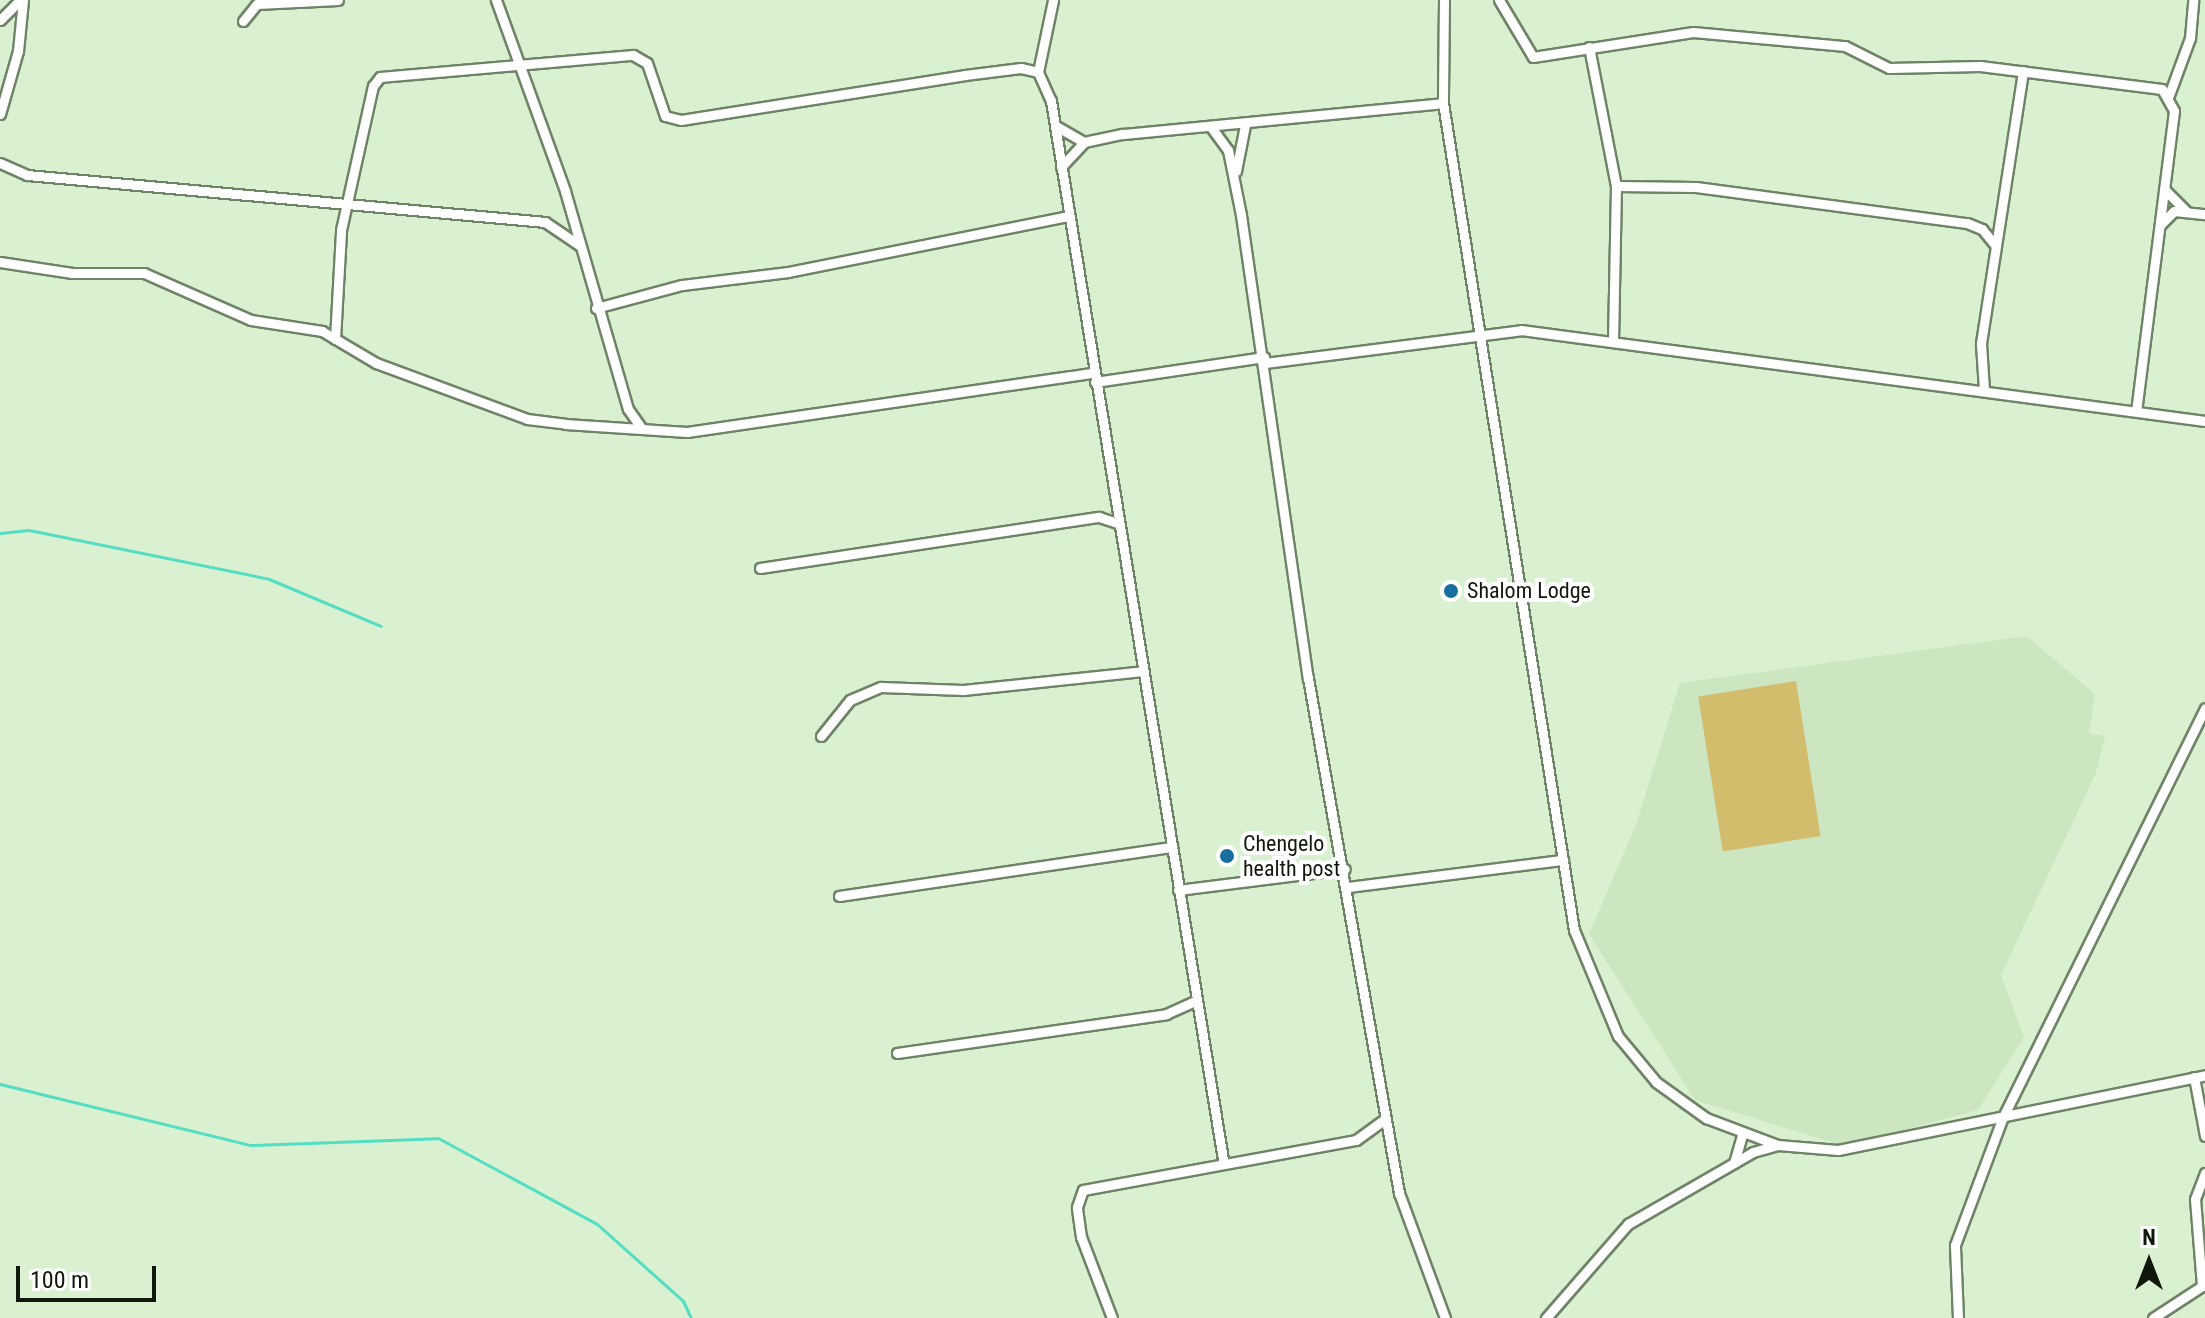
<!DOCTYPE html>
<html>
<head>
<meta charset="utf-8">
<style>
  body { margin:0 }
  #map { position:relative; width:2205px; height:1318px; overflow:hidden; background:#daf1d1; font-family:"Roboto Condensed",sans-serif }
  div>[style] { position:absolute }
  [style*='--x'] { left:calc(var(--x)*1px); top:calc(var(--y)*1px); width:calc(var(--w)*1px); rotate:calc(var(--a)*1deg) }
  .built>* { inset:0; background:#cbe6c0 }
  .green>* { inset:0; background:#d2bd6d; transform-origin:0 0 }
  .stream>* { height:3px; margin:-1.5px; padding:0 1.5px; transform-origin:1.5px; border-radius:1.5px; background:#53dec3 }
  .roads { filter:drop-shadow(2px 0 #6f8467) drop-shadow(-2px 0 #6f8467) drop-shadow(0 2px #6f8467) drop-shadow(0 -2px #6f8467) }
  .minor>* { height:9px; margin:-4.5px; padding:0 4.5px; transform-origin:4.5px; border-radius:4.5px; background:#fff }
  .dots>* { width:22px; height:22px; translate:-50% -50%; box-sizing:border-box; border:4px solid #fff; border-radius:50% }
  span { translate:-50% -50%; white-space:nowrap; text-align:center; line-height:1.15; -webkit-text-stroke:8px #fff; paint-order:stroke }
  .poi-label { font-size:22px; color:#10180c }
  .left { translate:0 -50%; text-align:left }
  .north { position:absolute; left:2109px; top:1222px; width:80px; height:80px; -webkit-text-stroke:6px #fff; paint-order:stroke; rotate:0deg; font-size:22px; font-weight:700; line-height:32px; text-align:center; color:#10180c }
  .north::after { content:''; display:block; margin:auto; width:28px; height:36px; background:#10180c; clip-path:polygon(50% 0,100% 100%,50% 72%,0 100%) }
  .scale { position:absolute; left:16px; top:1266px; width:140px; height:36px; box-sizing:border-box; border:4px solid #10180c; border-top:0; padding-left:10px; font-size:24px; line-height:28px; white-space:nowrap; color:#10180c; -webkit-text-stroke:6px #fff; paint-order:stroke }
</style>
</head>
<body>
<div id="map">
  <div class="built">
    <i style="clip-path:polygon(2026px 636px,2095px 694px,2089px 733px,2105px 736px,2096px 773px,2001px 975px,2024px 1037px,1978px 1110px,1844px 1146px,1695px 1100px,1589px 934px,1637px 822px,1680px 683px)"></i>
  </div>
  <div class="green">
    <i style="left:1796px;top:681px;width:157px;height:99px;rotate:81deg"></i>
  </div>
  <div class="stream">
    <i style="--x:0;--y:533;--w:29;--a:-6"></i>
    <i style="--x:29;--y:530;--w:245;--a:11.5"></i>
    <i style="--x:269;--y:579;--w:121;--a:22.8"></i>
    <i style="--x:0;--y:1084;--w:258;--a:13.7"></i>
    <i style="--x:251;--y:1145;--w:187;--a:-2.1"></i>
    <i style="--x:438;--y:1138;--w:181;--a:28.4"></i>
    <i style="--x:597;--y:1224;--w:115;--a:41.8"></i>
    <i style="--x:683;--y:1301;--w:19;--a:65"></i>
  </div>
  <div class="roads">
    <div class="minor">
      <i style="--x:496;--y:0;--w:203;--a:70.1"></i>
      <i style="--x:565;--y:191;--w:227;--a:73.9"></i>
      <i style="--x:628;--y:409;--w:24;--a:55"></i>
      <i style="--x:1444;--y:0;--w:103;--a:90.6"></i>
      <i style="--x:1443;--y:103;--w:837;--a:81"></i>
      <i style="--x:1574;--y:930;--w:115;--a:67.5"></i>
      <i style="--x:1618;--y:1036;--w:60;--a:50.4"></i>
      <i style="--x:1656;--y:1082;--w:62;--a:35.8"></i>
      <i style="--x:1706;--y:1118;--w:77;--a:20.6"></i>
      <i style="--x:1778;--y:1145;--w:60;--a:4.8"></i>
      <i style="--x:1838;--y:1150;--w:375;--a:-11.5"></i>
      <i style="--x:1499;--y:0;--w:66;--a:59.2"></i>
      <i style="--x:1533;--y:57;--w:162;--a:-8.9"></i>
      <i style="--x:1693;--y:32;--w:153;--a:5.3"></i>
      <i style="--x:1845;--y:46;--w:49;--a:26.6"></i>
      <i style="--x:1889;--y:68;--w:91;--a:-1.3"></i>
      <i style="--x:1980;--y:66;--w:183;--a:7.2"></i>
      <i style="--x:2162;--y:89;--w:25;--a:61"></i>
      <i style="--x:2174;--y:111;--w:302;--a:97.2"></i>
      <i style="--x:0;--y:20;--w:28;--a:-45"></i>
      <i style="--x:243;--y:21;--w:22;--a:-51"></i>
      <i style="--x:257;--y:4;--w:81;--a:-2.8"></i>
      <i style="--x:1589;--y:47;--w:142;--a:79"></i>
      <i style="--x:1616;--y:186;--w:154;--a:91.1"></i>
      <i style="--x:1038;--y:72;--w:74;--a:-78.2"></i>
      <i style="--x:2169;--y:95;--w:61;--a:-69.8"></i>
      <i style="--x:2190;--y:38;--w:38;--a:-85"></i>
      <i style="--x:0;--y:114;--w:66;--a:-74.1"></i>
      <i style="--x:18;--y:51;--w:51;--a:-84.4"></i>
      <i style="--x:1056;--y:126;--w:32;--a:30"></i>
      <i style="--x:1211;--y:127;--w:29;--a:54"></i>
      <i style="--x:1228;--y:150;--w:66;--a:78.7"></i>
      <i style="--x:1241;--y:215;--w:468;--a:81.8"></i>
      <i style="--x:1308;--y:678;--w:523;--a:79.98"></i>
      <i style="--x:1399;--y:1193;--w:133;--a:69.8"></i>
      <i style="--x:0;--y:163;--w:30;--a:24"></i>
      <i style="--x:27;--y:175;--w:520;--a:5.18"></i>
      <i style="--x:545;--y:222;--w:41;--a:34.1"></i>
      <i style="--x:1061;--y:167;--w:34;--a:-47"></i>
      <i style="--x:1084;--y:142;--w:40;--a:-12"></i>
      <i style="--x:1123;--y:134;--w:321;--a:-5.5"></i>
      <i style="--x:1236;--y:171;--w:47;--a:-78.9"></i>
      <i style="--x:1616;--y:186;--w:80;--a:0.7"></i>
      <i style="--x:1696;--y:187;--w:273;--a:7.6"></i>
      <i style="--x:1967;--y:223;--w:16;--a:22"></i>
      <i style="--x:1982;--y:229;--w:19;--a:51"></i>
      <i style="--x:2164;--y:189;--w:31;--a:45"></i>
      <i style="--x:2161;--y:224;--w:18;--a:-45"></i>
      <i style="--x:2174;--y:211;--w:31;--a:6"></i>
      <i style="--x:0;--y:262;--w:73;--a:8.7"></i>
      <i style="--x:72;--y:273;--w:72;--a:0"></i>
      <i style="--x:144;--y:273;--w:117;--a:23.7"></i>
      <i style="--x:251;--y:320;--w:72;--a:8.8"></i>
      <i style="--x:322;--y:331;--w:63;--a:30.7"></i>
      <i style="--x:376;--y:363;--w:161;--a:20.3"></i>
      <i style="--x:527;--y:419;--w:38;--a:7"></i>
      <i style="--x:565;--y:424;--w:122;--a:3.8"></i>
      <i style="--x:687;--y:432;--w:410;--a:-8.3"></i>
      <i style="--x:596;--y:308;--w:89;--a:-15"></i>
      <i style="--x:682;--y:285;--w:107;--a:-7"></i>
      <i style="--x:788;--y:272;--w:287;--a:-11.3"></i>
      <i style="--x:335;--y:339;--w:109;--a:-86.8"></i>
      <i style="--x:341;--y:230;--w:148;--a:-77.5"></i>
      <i style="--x:373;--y:86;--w:11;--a:-52"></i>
      <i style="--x:380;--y:77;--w:254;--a:-5"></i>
      <i style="--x:633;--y:55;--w:16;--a:30"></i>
      <i style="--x:647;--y:63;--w:56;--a:71.2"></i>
      <i style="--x:665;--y:116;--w:16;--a:14"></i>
      <i style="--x:681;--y:120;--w:288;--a:-9"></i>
      <i style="--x:965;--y:75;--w:56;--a:-7.1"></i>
      <i style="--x:1021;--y:68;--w:17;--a:13"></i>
      <i style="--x:1038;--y:72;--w:32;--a:66"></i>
      <i style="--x:1051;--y:101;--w:1073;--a:80.77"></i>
      <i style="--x:1265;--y:363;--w:258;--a:-7.3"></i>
      <i style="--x:1521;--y:330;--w:690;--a:7.58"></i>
      <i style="--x:1095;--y:382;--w:171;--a:-8.4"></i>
      <i style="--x:1984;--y:390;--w:47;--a:-93.7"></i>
      <i style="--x:1981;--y:343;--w:275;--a:-81.2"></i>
      <i style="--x:760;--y:568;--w:343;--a:-8.6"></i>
      <i style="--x:1099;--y:517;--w:20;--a:18"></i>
      <i style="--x:821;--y:736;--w:46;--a:-51.1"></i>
      <i style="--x:850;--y:700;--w:34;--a:-23"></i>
      <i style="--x:881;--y:687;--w:82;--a:2.1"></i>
      <i style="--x:963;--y:690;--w:181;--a:-6"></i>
      <i style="--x:1348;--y:887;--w:217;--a:-7.2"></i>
      <i style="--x:1178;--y:890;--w:168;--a:-7.2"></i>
      <i style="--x:839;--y:896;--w:337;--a:-8.4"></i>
      <i style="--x:897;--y:1053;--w:272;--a:-8.2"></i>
      <i style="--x:1166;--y:1014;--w:32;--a:-24"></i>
      <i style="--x:2194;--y:1077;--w:60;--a:79.4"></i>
      <i style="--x:1734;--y:1163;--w:29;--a:-74"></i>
      <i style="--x:1112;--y:1318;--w:87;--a:-110.9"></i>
      <i style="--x:1081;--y:1237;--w:30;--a:-98"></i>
      <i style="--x:1077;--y:1207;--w:18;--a:-71"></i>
      <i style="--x:1083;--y:1190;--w:278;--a:-10.4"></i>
      <i style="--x:1356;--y:1140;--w:34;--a:-36"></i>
      <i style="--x:1546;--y:1318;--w:125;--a:-48.9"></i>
      <i style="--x:1628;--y:1224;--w:144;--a:-29.9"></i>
      <i style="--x:1753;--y:1152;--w:26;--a:-16"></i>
      <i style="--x:1958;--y:1318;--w:73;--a:-92.4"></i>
      <i style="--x:1955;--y:1245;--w:134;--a:-69.5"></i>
      <i style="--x:2002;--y:1119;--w:458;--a:-63.7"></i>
      <i style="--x:2153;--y:1318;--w:59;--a:-33.1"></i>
      <i style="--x:2202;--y:1286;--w:87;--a:-94.6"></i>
      <i style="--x:2195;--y:1199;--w:28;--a:-69"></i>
    </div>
  </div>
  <div class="dots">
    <i style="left:1451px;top:591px;background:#186e9e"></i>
    <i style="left:1227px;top:856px;background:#186e9e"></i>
  </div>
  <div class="poi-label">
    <span class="left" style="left:1467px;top:591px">Shalom Lodge</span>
    <span class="left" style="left:1243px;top:856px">Chengelo<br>health post</span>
  </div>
  <div class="north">N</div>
  <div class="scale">100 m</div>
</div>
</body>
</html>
